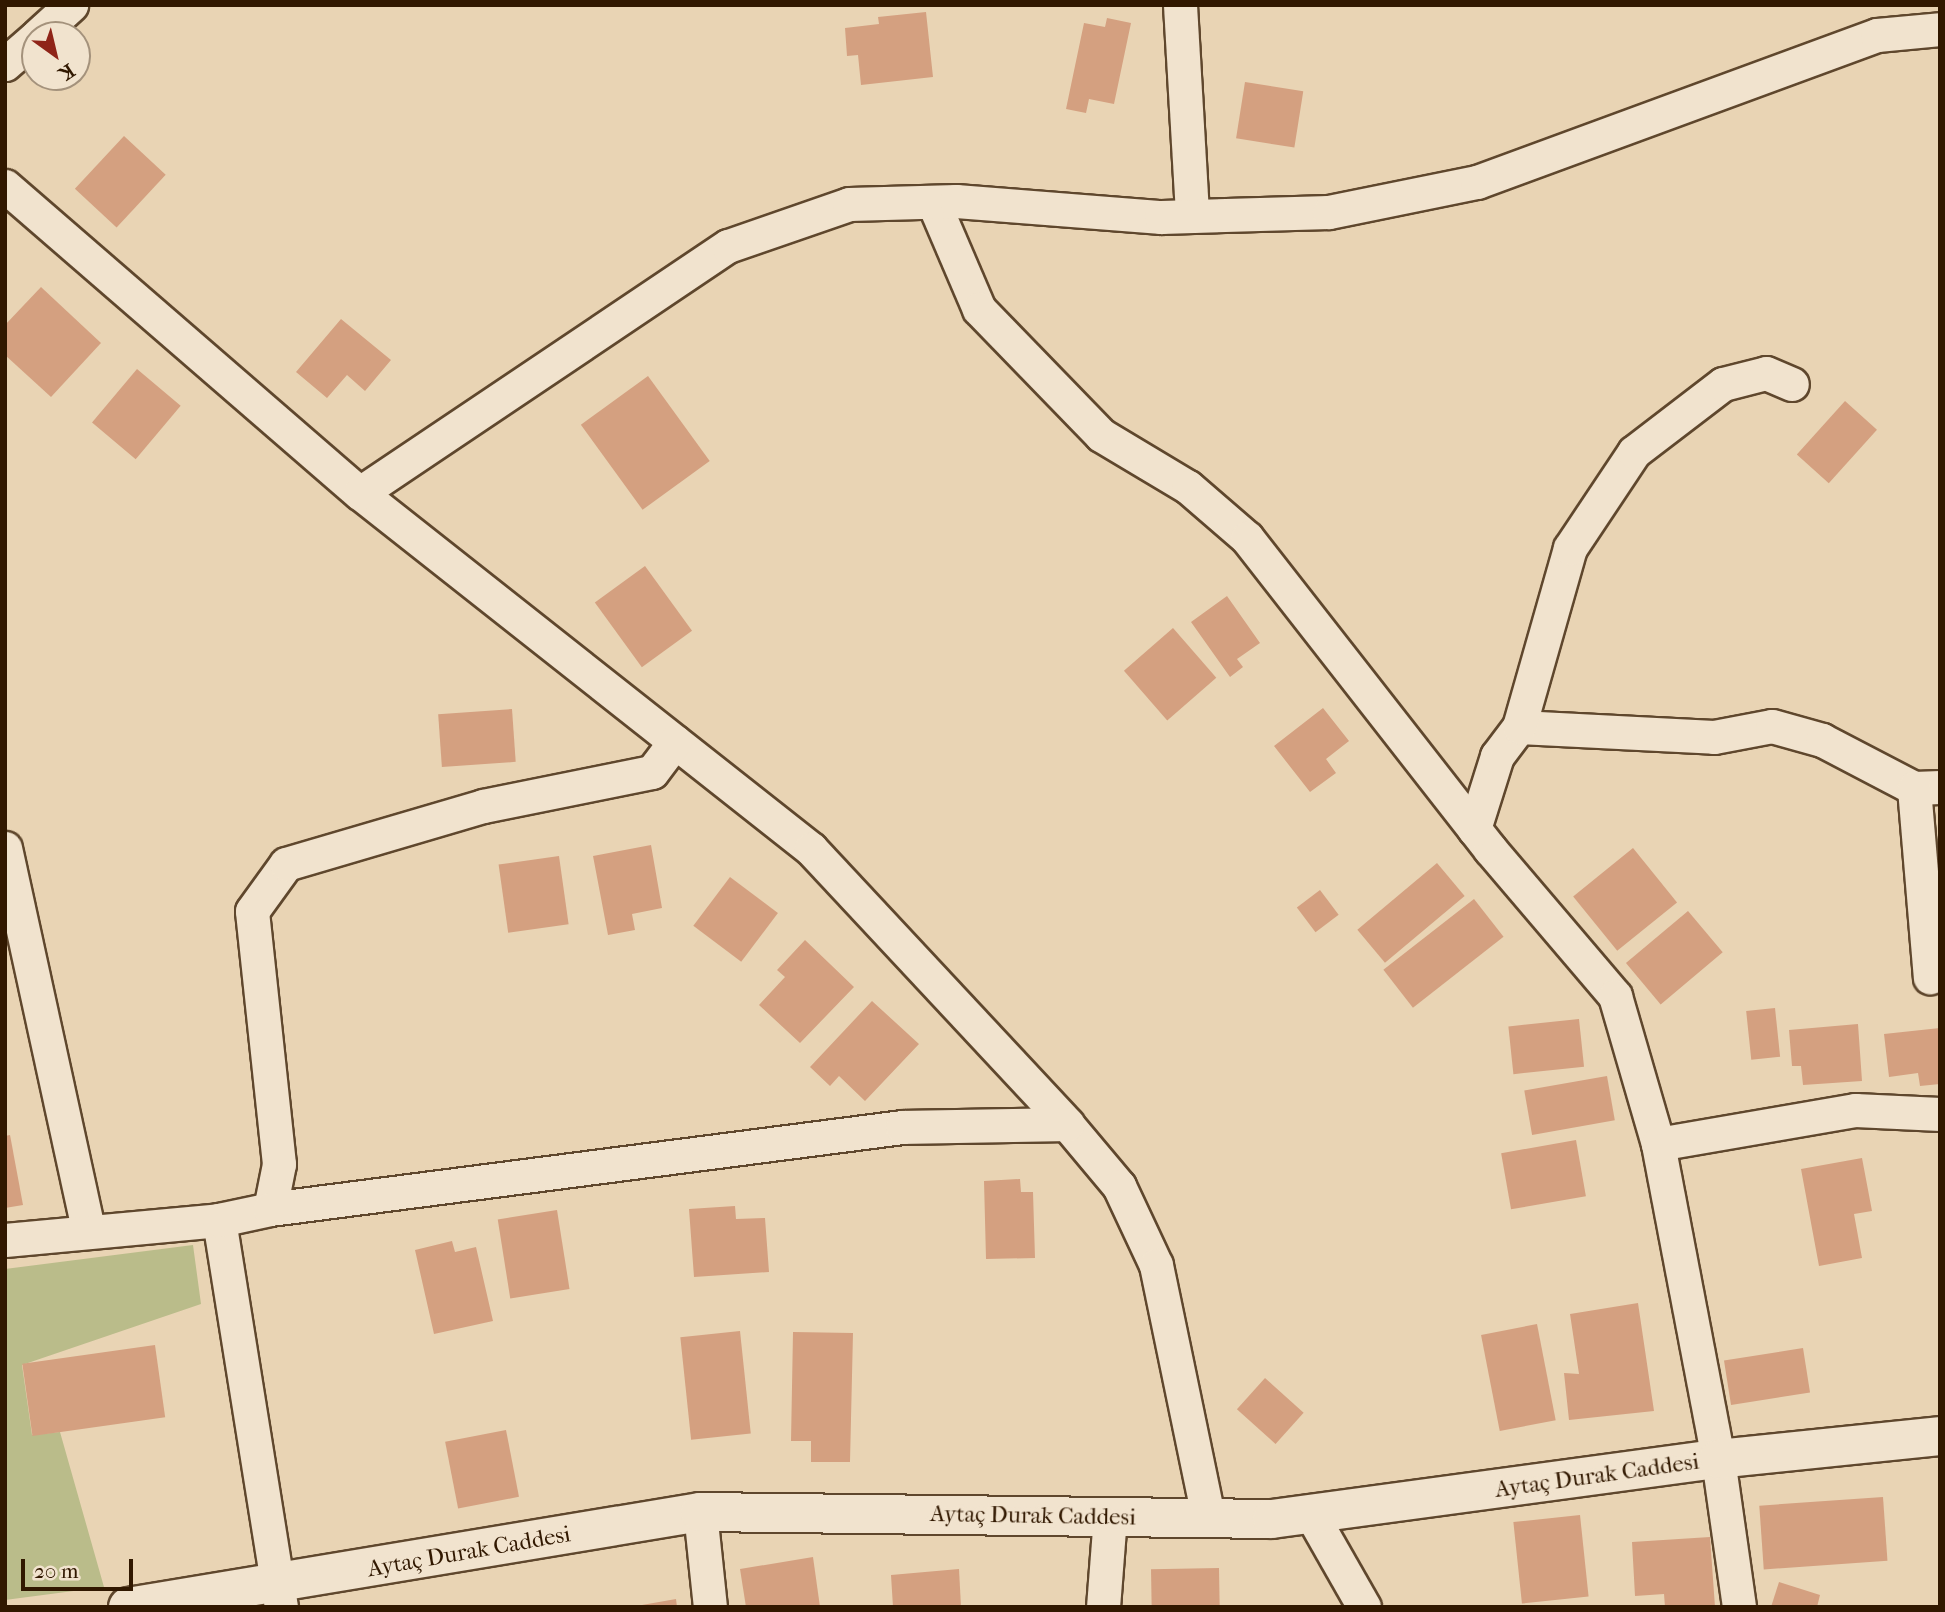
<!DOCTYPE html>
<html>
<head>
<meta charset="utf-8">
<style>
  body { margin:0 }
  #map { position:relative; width:1945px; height:1612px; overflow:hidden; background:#e9d4b4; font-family:"IM FELL French Canon",serif }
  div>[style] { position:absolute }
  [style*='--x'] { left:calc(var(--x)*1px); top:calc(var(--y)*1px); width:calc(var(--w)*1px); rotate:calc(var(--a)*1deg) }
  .green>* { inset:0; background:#babc8a }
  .building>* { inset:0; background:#d4a080; transform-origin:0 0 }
  .roads { filter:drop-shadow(2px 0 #5f472d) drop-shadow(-2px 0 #5f472d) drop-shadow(0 2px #5f472d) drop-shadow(0 -2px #5f472d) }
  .street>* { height:33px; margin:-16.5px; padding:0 16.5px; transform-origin:16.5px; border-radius:16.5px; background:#f1e3ce }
  .secondary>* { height:38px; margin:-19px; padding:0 19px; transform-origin:19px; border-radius:19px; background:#f1e3ce }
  span { translate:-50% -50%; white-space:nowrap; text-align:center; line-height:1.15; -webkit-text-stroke:7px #f1e3ce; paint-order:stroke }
  .street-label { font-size:23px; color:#311800 }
  .frame { position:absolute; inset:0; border:7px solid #311800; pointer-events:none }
  .north { position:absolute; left:21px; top:21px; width:70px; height:70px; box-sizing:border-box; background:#f1e3ce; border:2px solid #a4927c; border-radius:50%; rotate:146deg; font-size:19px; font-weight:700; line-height:28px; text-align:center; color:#311800 }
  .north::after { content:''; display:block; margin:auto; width:24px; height:32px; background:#8f2418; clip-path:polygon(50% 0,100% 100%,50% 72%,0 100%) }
  .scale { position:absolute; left:21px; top:1559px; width:112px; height:32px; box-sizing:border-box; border:4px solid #311800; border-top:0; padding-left:9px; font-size:21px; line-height:24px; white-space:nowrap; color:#311800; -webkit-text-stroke:5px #f1e3ce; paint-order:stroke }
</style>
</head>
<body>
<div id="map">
  <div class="green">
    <i style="clip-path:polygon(193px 1245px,201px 1304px,22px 1365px,32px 1435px,60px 1432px,104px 1587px,5px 1600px,5px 1269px)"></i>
  </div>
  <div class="building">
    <i style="clip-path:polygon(926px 12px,933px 77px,861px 85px,858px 55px,847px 56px,845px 28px,879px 24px,878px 17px)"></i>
    <i style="clip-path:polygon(1107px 18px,1131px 23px,1114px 104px,1089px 99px,1086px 113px,1066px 109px,1084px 23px,1105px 27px)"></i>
    <i style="left:1245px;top:82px;width:59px;height:57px;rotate:9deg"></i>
    <i style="left:124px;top:136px;width:57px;height:72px;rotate:43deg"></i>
    <i style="clip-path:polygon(41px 287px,101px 343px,51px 397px,5px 355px,5px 325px)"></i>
    <i style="clip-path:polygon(341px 319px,391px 360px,365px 391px,347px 375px,327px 398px,296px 372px)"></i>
    <i style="left:137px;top:369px;width:57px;height:70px;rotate:40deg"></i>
    <i style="left:648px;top:376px;width:105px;height:83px;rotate:54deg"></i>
    <i style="left:1845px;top:401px;width:43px;height:72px;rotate:42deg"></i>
    <i style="left:645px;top:566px;width:80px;height:62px;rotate:54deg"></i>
    <i style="clip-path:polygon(1227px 596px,1260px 643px,1237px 659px,1243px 667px,1230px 677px,1191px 622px)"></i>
    <i style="left:1173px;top:628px;width:66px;height:65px;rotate:49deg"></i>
    <i style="clip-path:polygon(1323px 708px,1349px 741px,1326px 759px,1336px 773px,1310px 792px,1274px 746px)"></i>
    <i style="left:512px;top:709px;width:53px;height:74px;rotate:86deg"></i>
    <i style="clip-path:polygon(651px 845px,662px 908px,632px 914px,635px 930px,608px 935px,593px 856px)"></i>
    <i style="left:1633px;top:848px;width:70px;height:77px;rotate:51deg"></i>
    <i style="left:559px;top:856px;width:69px;height:61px;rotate:82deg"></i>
    <i style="left:1437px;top:863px;width:43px;height:104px;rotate:50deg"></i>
    <i style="left:730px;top:877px;width:60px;height:61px;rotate:37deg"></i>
    <i style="left:1320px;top:890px;width:31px;height:29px;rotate:53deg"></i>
    <i style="left:1474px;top:899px;width:48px;height:115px;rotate:52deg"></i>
    <i style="left:1688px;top:911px;width:54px;height:81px;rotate:50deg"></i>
    <i style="clip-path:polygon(805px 940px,854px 987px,800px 1043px,759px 1005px,785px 977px,777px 970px)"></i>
    <i style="clip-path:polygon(872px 1001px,919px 1044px,865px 1101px,839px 1076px,830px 1086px,810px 1067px)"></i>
    <i style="left:1775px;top:1008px;width:49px;height:29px;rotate:84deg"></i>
    <i style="left:1579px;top:1019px;width:48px;height:71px;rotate:84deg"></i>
    <i style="clip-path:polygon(1858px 1024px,1862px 1081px,1803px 1085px,1801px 1066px,1792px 1066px,1789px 1030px)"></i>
    <i style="clip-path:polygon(1940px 1028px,1940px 1084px,1920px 1086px,1918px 1073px,1889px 1077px,1884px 1034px)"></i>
    <i style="left:1607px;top:1076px;width:45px;height:84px;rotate:80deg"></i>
    <i style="clip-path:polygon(10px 1135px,23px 1205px,5px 1208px,5px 1136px)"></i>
    <i style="left:1576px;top:1140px;width:57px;height:76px;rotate:80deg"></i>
    <i style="clip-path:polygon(1862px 1158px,1872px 1211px,1854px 1214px,1862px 1258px,1819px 1266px,1801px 1169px)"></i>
    <i style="clip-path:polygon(1020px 1179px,1021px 1192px,1033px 1192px,1035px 1258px,986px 1259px,984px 1181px)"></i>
    <i style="clip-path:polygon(735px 1206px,736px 1219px,765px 1218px,769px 1272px,694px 1277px,689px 1209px)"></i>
    <i style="left:557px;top:1210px;width:80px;height:60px;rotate:81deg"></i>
    <i style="clip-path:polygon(452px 1241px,455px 1252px,476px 1247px,493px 1321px,434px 1334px,415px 1250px)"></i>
    <i style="clip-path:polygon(1638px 1303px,1654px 1411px,1569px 1420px,1564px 1373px,1579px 1374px,1570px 1314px)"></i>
    <i style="left:1537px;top:1324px;width:98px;height:57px;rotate:79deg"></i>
    <i style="left:740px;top:1331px;width:103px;height:60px;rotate:84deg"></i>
    <i style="clip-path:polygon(793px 1332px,853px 1333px,850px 1462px,811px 1462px,811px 1441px,791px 1441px)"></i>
    <i style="left:155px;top:1345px;width:73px;height:134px;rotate:82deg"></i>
    <i style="left:1803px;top:1348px;width:45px;height:80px;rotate:81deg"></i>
    <i style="left:1265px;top:1378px;width:52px;height:42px;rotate:42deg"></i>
    <i style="left:506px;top:1430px;width:68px;height:62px;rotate:79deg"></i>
    <i style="left:1883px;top:1497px;width:64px;height:124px;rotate:86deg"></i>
    <i style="left:1580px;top:1515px;width:82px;height:67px;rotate:84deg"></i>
    <i style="clip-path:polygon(1710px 1537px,1715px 1607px,1665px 1607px,1664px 1594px,1635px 1596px,1632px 1542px)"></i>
    <i style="clip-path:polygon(813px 1557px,820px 1607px,746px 1607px,740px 1569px)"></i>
    <i style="left:1219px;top:1568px;width:39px;height:68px;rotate:89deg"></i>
    <i style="clip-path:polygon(959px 1569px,961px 1607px,893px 1607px,891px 1575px)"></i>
    <i style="clip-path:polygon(1779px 1582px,1820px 1595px,1817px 1607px,1771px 1607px)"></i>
    <i style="clip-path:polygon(676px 1599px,677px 1607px,642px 1607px,642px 1605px)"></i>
  </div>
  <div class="roads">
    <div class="street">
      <i style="--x:1180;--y:5;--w:211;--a:86.7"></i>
      <i style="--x:38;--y:35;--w:45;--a:-42.3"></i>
      <i style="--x:5;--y:64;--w:40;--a:-41"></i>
      <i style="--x:5;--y:186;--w:469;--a:40.9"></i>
      <i style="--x:360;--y:493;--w:575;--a:38.29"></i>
      <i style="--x:811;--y:849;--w:376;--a:47"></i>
      <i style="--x:1067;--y:1124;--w:81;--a:50"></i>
      <i style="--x:1119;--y:1186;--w:87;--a:64.9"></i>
      <i style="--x:1156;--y:1265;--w:256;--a:78.3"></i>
      <i style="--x:934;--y:204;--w:114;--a:66.8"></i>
      <i style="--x:979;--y:309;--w:175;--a:45.9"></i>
      <i style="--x:1101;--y:435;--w:101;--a:30.9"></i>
      <i style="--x:1188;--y:487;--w:78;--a:40.8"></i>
      <i style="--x:1247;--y:538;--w:395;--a:52"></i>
      <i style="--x:1490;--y:849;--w:193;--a:49.6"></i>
      <i style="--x:1615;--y:996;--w:154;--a:73.8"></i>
      <i style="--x:1658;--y:1144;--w:321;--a:79.2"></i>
      <i style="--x:1718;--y:1459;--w:149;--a:81.9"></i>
      <i style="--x:360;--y:493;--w:443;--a:-33.9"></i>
      <i style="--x:728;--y:246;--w:128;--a:-19.1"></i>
      <i style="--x:849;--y:204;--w:107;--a:-1.6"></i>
      <i style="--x:956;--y:201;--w:206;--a:4.5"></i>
      <i style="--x:1161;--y:217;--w:168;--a:-1.7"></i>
      <i style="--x:1329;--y:212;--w:151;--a:-11.5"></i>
      <i style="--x:1477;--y:182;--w:426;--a:-20.2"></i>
      <i style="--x:1877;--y:35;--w:63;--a:-5.4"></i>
      <i style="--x:1519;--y:727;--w:195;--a:2.9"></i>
      <i style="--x:1714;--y:737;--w:59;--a:-10.7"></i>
      <i style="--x:1772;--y:726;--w:52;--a:15.6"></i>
      <i style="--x:1822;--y:740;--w:104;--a:27.6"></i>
      <i style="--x:1914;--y:788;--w:26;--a:-2"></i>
      <i style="--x:1914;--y:788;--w:190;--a:85.2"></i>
      <i style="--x:1474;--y:829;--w:77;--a:-72.5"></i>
      <i style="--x:1497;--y:756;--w:36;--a:-53"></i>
      <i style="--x:1519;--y:727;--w:186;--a:-74.1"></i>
      <i style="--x:1570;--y:548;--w:115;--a:-56.3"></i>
      <i style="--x:1634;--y:452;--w:112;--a:-37.4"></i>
      <i style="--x:1723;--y:384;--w:44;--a:-14.3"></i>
      <i style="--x:1766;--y:373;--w:28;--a:23"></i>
      <i style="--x:5;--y:848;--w:391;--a:77.7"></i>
      <i style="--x:1658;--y:1144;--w:200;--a:-9.8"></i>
      <i style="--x:1855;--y:1110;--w:85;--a:2.7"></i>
      <i style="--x:270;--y:1209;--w:46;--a:-78.7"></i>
      <i style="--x:279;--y:1164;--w:254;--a:-96.1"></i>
      <i style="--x:252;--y:911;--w:58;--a:-54.1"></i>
      <i style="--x:286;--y:864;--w:205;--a:-16.4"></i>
      <i style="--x:483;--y:806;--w:172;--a:-11.4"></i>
      <i style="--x:652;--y:772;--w:38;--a:-53"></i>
      <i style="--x:219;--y:1220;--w:392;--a:80.9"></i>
      <i style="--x:5;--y:1240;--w:215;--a:-5.3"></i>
      <i style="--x:219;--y:1220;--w:52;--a:-12.2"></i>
      <i style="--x:270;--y:1209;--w:637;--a:-7.39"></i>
      <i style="--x:902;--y:1127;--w:165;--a:-1"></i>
      <i style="--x:700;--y:1512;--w:96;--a:84"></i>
      <i style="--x:1311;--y:1514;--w:107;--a:60.3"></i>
      <i style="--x:1103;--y:1607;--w:90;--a:-85.6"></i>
    </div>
    <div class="secondary">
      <i style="--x:128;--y:1607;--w:580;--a:-9.43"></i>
      <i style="--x:700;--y:1512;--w:572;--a:0.7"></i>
      <i style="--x:1272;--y:1519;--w:450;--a:-7.7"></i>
      <i style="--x:1718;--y:1459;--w:223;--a:-5.9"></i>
    </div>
  </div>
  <div class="street-label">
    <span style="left:1597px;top:1476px;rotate:-8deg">Aytaç Durak Caddesi</span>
    <span style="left:1033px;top:1516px;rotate:1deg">Aytaç Durak Caddesi</span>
    <span style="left:469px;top:1552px;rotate:-10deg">Aytaç Durak Caddesi</span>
  </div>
  <div class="frame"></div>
  <div class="north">K</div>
  <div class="scale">20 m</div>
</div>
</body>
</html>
